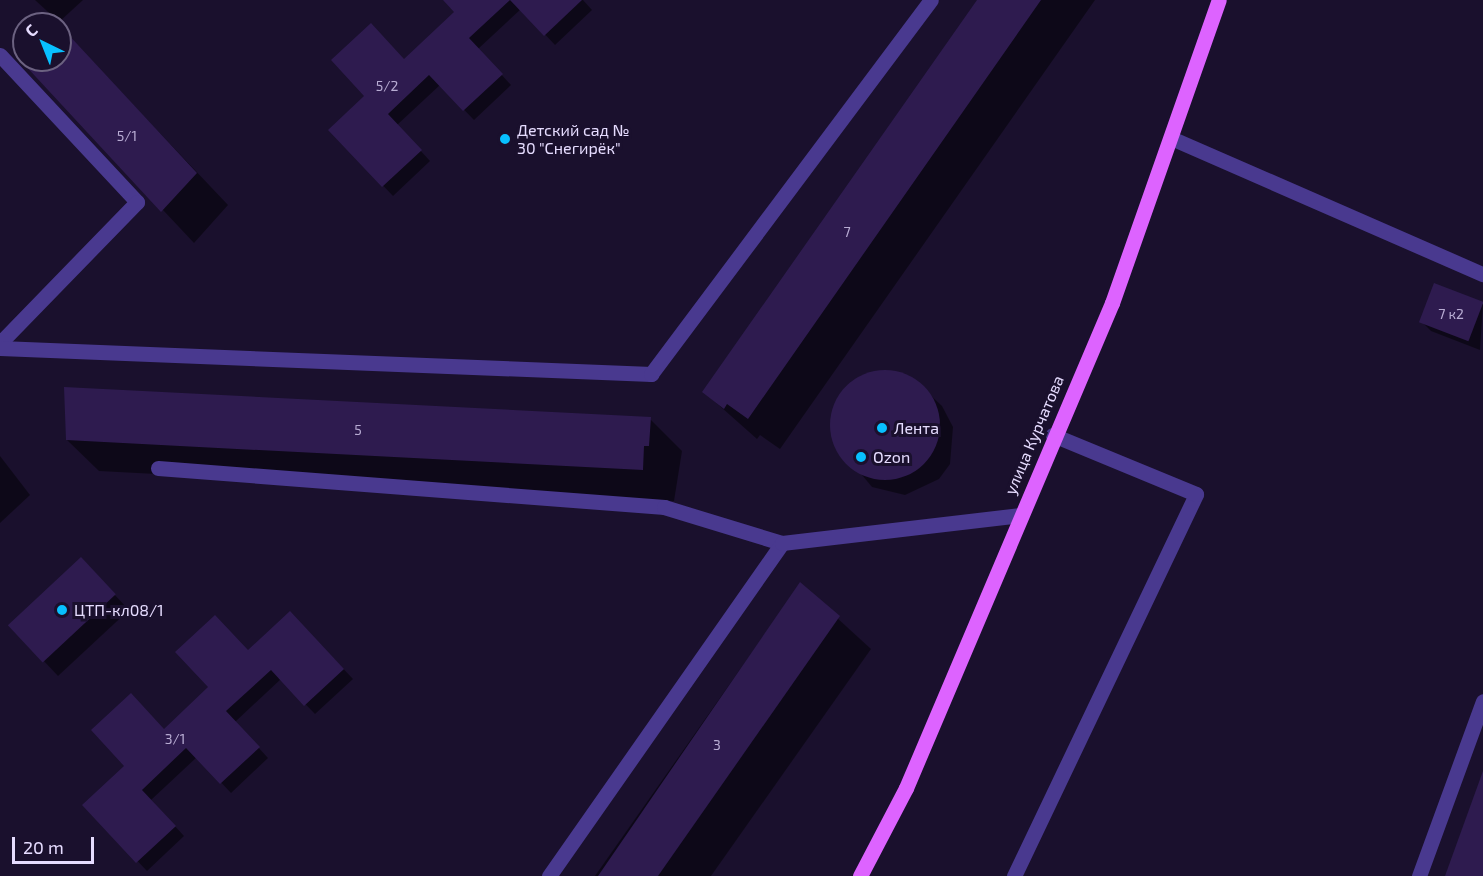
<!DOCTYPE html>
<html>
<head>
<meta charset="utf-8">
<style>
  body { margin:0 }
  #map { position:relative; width:1483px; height:876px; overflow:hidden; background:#1a102d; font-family:"Exo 2",sans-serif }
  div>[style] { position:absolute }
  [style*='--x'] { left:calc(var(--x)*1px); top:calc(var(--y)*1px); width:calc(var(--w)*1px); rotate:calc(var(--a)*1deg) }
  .shadow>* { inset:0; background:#0007 }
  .building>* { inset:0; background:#2e1b4f; transform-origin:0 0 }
  .round { border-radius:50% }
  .minor>* { height:15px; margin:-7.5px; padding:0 7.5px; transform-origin:7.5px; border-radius:7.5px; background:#49398f }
  .major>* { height:15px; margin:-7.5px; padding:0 7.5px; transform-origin:7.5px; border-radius:7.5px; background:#dd63ff }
  .dots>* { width:16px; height:16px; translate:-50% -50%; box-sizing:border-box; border:3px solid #1a102d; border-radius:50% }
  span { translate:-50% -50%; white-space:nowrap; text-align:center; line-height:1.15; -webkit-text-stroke:6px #1a102d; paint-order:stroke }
  .number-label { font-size:14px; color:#b8acd3 }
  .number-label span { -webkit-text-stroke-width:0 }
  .poi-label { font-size:16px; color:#e6dcff }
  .left { translate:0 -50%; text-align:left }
  .street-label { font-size:16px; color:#e6dcff }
  .north { position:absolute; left:12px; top:12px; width:60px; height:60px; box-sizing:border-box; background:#1a102d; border:2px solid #6c6281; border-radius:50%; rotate:317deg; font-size:16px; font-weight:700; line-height:24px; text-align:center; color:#e6dcff }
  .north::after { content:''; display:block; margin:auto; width:21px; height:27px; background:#08c0ff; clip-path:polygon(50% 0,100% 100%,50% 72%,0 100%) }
  .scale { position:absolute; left:12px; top:837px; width:82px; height:27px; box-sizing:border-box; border:3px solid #e6dcff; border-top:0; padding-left:8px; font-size:18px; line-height:21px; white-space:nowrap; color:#e6dcff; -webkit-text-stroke:4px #1a102d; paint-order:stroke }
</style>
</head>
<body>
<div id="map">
  <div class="shadow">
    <i style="clip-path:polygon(35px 0,83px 0,59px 22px)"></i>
    <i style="clip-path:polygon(445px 0,583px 0,592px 10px,555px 45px,521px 9px,478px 49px,511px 85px,474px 120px,440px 85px,397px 125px,430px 161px,393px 196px,330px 130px,457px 12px)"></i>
    <i style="clip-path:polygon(979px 0,1095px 0,780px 449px,760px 435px,757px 439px,704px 392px)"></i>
    <i style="clip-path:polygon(65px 33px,228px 205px,194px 243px,25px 63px,60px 60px)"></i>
    <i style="clip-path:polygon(1435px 285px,1483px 303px,1480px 350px,1431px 331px,1421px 321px)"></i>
    <i style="clip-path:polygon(881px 371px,912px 378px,942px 406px,953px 427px,950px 464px,939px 479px,905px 495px,872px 487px,832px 439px,836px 402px,846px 386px)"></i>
    <i style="clip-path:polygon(650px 419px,682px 451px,674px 501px,99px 471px,67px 440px)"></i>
    <i style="clip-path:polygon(0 456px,30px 495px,0 523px)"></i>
    <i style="clip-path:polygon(95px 574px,129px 610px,58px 676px,10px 625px)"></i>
    <i style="clip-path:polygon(800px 584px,871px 649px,711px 876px,595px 876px)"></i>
    <i style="clip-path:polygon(300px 623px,353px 679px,315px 714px,281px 679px,235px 722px,268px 758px,231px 793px,197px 757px,151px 800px,184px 836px,147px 871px,84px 805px,248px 652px)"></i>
  </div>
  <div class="building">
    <i style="clip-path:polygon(443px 0,510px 0,469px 38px,503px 74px,463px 111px,429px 75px,388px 114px,422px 150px,382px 187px,328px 130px,364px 96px,331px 60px,371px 23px,404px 59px,454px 12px)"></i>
    <i style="clip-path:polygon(510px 0,582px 0,544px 36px)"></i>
    <i style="clip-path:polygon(977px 0,1041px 0,748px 419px,727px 404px,724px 409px,702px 392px)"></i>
    <i style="clip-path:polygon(65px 31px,197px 173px,161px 212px,23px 63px,60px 60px)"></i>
    <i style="left:1434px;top:283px;width:53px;height:42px;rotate:21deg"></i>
    <i class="round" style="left:830px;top:370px;width:110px;height:110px"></i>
    <i style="clip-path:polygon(64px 387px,651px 417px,649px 446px,644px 446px,643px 470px,66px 440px)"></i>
    <i style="left:81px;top:557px;width:51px;height:100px;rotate:47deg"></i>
    <i style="clip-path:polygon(800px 582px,840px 616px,658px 876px,598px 876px)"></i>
    <i style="clip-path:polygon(290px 611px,344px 669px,304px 706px,271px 670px,226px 711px,260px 747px,220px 784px,186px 748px,142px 790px,176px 826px,136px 863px,82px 805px,124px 766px,91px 730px,131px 693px,164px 729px,208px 687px,175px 652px,215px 615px,248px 650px)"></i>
    <i style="clip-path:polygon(1483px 771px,1483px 876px,1445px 876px)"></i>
  </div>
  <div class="minor">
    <i style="--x:0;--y:55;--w:201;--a:47"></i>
    <i style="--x:137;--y:202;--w:197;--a:134.2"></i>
    <i style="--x:1171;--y:138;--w:340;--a:23.6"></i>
    <i style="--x:0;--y:348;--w:652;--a:2.29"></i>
    <i style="--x:651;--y:374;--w:467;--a:-53.2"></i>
    <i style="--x:158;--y:468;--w:508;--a:4.41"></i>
    <i style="--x:664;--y:507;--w:123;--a:17"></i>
    <i style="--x:549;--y:876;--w:406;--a:-55"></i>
    <i style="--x:782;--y:543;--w:240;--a:-6.7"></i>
    <i style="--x:1014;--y:876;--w:423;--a:-64.5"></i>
    <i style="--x:1196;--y:494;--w:155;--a:-157.6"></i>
    <i style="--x:1419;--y:876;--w:186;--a:-69.9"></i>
  </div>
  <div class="major">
    <i style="--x:860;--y:876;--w:99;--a:-62.4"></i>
    <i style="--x:906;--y:788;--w:527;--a:-66.99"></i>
    <i style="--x:1112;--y:303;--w:321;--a:-70.6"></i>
  </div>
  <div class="dots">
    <i style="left:505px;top:139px;background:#08c0ff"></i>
    <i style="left:882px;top:428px;background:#08c0ff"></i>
    <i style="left:861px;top:457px;background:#08c0ff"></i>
    <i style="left:62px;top:610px;background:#08c0ff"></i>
  </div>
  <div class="number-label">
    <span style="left:387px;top:86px">5/2</span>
    <span style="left:127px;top:136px">5/1</span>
    <span style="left:847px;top:232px">7</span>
    <span style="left:1451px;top:314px">7 к2</span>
    <span style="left:358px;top:430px">5</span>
    <span style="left:175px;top:739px">3/1</span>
    <span style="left:717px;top:745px">3</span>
  </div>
  <div class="poi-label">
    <span class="left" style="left:517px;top:139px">Детский сад №<br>30 "Снегирёк"</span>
    <span class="left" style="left:894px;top:428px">Лента</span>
    <span class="left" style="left:873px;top:457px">Ozon</span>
    <span class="left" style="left:74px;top:610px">ЦТП-кл08/1</span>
  </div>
  <div class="street-label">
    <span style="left:1034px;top:435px;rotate:-67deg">улица Курчатова</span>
  </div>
  <div class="north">С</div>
  <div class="scale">20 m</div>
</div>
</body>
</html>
